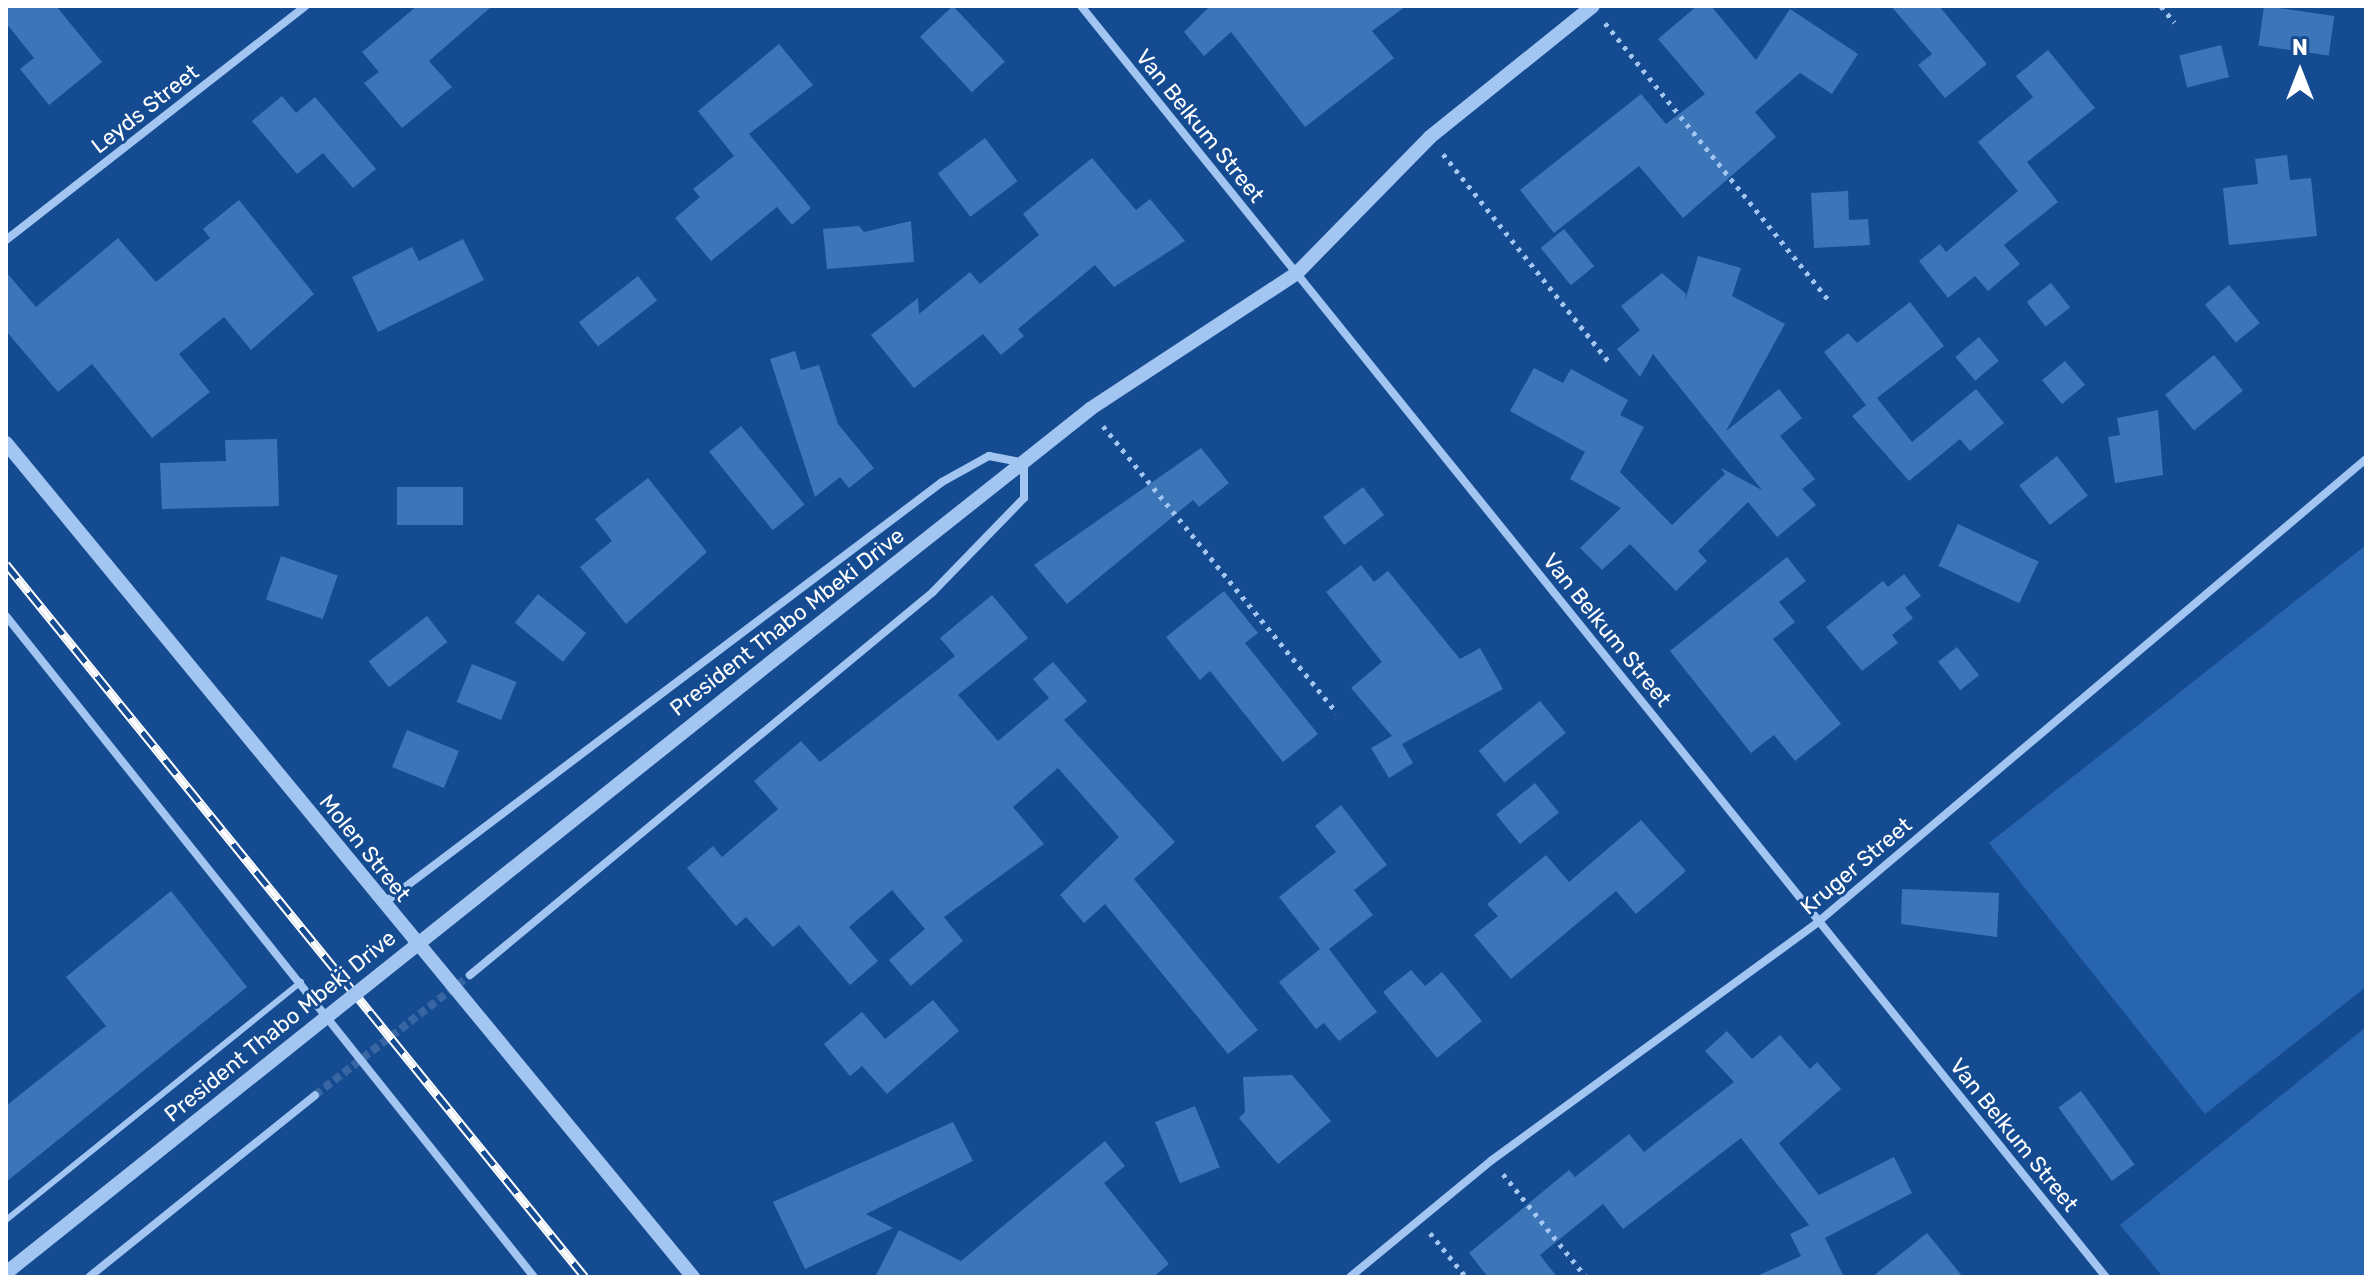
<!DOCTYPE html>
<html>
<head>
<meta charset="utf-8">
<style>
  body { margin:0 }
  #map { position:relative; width:2372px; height:1283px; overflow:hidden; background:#154b91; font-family:Rubik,sans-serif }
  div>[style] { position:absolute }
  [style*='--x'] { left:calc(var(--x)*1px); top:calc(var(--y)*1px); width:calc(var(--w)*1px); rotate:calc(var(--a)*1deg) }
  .green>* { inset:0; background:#2765b0 }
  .building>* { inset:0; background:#3d75b9; transform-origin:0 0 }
  .minor-tunnel>* { height:8px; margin-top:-4px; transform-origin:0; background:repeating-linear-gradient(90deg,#3866a2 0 8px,transparent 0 12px) }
  .path>* { height:5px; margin-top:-2.5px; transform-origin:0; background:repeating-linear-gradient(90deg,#a2c6f1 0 4px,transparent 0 10px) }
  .service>* { height:6px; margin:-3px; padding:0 3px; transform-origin:3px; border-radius:3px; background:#a2c6f1 }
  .minor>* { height:8px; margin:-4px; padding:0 4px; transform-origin:4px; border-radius:4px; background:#a2c6f1 }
  .tertiary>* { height:14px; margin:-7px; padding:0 7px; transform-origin:7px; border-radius:7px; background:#a2c6f1 }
  .rail>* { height:9px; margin-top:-4.5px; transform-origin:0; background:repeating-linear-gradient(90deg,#154b91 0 18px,#fff 0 36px); box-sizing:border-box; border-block:2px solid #fff }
  .tertiary-bridge>* { height:14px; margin:-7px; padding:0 7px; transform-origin:7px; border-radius:7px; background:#a2c6f1 }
  span { translate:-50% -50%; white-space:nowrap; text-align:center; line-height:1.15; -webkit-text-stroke:6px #154b91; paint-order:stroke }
  .street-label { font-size:22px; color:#fff }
  .frame { position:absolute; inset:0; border:8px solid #fff; pointer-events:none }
  .north { position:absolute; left:2260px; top:32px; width:80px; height:80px; -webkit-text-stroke:6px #154b91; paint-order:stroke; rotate:0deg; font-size:22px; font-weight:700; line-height:32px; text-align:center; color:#fff }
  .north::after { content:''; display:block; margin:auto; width:28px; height:36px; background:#fff; clip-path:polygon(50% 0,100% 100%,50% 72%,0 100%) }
</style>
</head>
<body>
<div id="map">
  <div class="green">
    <i style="clip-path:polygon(2366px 545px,2366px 987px,2205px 1114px,1989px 843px)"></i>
    <i style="clip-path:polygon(2366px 1027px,2366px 1277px,2163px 1277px,2120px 1225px)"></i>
  </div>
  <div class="building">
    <i style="clip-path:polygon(6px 6px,56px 6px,102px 62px,49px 105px,20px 69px,34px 58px,6px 23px)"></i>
    <i style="clip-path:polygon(417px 6px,492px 6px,429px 61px,452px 87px,402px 128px,364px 83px,379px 72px,362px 52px)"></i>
    <i style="left:953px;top:6px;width:76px;height:45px;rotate:47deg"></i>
    <i style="clip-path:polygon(1210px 6px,1406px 6px,1372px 31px,1394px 58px,1305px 127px,1231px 32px,1204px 56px,1184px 32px)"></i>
    <i style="clip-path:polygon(1697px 6px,1711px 6px,1756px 60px,1790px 9px,1858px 54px,1832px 94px,1800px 73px,1755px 112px,1776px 137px,1683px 218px,1639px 166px,1554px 233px,1520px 190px,1641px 94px,1666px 124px,1705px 94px,1658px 39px)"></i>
    <i style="clip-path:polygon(1891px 6px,1939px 6px,1987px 64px,1945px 98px,1918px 65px,1932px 54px)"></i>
    <i style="left:2264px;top:6px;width:71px;height:40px;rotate:8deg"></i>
    <i style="clip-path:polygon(779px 44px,813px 85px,749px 134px,811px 208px,792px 225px,777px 207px,711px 261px,675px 218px,700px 197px,693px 189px,734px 156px,698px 111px)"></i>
    <i style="left:2221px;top:45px;width:33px;height:43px;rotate:76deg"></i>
    <i style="clip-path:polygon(2048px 50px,2095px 108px,2027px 162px,2058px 202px,2004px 245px,2020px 264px,1988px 291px,1975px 276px,1948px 298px,1919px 261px,1940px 244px,1946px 252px,2018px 191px,1978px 142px,2033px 97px,2016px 76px)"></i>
    <i style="clip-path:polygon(282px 96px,296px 113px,315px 97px,376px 169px,353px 188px,323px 153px,297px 174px,252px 121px)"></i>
    <i style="left:985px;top:138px;width:54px;height:59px;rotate:53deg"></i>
    <i style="clip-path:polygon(2287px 155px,2290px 180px,2311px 178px,2317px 236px,2229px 245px,2223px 188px,2258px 184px,2255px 159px)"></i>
    <i style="clip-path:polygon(1092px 158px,1136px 210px,1150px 199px,1185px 241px,1114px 287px,1095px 265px,1018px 329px,1024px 336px,1001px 355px,983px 334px,914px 388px,871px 335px,918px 298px,919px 314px,970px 272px,980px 284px,1039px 235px,1023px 214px)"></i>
    <i style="clip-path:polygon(1848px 191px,1849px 220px,1868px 219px,1870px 245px,1814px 248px,1811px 193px)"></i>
    <i style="clip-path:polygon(239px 200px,314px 294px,251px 350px,224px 317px,179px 354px,210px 392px,152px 438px,92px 364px,58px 392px,6px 331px,6px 272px,36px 307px,118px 238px,156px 282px,210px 238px,203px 229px)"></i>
    <i style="clip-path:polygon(911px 221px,914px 262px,827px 269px,823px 229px,859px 226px,864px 232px)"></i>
    <i style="left:1564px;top:229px;width:48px;height:30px;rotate:51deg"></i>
    <i style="clip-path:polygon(463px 239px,484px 280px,378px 332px,352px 277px,412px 247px,419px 261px)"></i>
    <i style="clip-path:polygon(1698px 256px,1741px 268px,1732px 296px,1785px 324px,1726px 431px,1779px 389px,1802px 418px,1780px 436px,1815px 479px,1802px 489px,1816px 505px,1777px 537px,1748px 502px,1698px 551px,1707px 561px,1676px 591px,1630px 544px,1602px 570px,1580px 548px,1621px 508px,1570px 479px,1585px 452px,1510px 411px,1534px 368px,1563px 383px,1571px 369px,1628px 400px,1620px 415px,1644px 427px,1620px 472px,1672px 525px,1725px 474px,1721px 468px,1762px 490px,1653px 354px,1640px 377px,1617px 349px,1640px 330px,1621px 306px,1662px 273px,1686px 294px,1685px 301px)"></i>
    <i style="left:638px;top:276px;width:31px;height:75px;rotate:52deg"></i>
    <i style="left:2051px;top:283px;width:31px;height:31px;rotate:52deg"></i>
    <i style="left:2229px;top:285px;width:49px;height:31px;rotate:51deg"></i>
    <i style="clip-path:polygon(1910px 302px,1944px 346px,1877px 398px,1912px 442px,1976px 389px,2004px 423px,1970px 451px,1960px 439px,1909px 481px,1852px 416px,1866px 405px,1824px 352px,1848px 333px,1857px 343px)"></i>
    <i style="left:1979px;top:337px;width:31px;height:31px;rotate:50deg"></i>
    <i style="clip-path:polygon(795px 351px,801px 370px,819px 365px,838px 424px,874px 468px,849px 488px,840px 477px,815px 497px,770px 359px)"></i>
    <i style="left:2214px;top:355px;width:46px;height:63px;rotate:51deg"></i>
    <i style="left:2065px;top:361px;width:31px;height:30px;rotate:50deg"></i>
    <i style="clip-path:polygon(2158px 410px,2163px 475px,2115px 483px,2108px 437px,2120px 435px,2117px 418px)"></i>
    <i style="left:741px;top:426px;width:101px;height:41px;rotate:51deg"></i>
    <i style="clip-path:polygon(277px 439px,279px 506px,162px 509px,160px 463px,226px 461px,225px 440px)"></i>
    <i style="clip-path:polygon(1201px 448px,1229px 483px,1199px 507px,1193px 500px,1067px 604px,1034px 565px)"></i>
    <i style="left:2057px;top:456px;width:50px;height:48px;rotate:52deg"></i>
    <i style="clip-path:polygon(648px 478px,707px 552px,626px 624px,580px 567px,612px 541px,595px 519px)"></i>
    <i style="left:397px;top:487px;width:66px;height:38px"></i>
    <i style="left:1363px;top:487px;width:35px;height:50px;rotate:53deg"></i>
    <i style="left:1958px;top:524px;width:89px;height:46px;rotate:25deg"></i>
    <i style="left:281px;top:556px;width:60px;height:46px;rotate:19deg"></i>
    <i style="clip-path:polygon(1787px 557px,1806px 581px,1779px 602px,1795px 622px,1773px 639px,1841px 724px,1795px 761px,1774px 735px,1751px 753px,1670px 651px)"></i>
    <i style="clip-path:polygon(1361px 565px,1374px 582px,1388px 571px,1460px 659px,1480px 648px,1503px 689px,1402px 744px,1413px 763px,1389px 778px,1371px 748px,1392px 736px,1351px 688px,1382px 662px,1326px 592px)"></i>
    <i style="clip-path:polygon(1904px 574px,1921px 596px,1905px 608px,1913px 618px,1892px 635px,1898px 643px,1862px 671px,1826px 627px,1883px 581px,1888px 587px)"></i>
    <i style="clip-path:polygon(1224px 591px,1258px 633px,1245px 643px,1318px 734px,1283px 762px,1210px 671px,1200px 680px,1166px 637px)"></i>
    <i style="left:538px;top:594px;width:62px;height:37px;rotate:39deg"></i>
    <i style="clip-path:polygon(992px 595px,1028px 638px,958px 695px,998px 741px,1049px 698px,1033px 679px,1053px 662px,1087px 701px,1064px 720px,1175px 842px,1134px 879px,1258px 1030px,1228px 1054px,1105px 904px,1084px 923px,1060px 895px,1119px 837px,1058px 768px,1013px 807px,1044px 844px,944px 917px,963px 941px,911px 986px,889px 960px,925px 929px,892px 890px,849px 927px,878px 961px,850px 985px,799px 925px,773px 947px,746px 917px,736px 926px,687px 868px,713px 846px,722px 857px,778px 809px,754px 781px,801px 741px,820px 762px,955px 656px,940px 638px)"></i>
    <i style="left:427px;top:616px;width:33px;height:74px;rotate:52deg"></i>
    <i style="left:1957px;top:647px;width:36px;height:24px;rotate:52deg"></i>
    <i style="left:472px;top:664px;width:48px;height:41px;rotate:22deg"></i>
    <i style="left:1540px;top:701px;width:41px;height:79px;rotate:51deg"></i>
    <i style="left:407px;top:730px;width:56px;height:40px;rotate:22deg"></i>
    <i style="left:1535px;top:783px;width:38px;height:50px;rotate:51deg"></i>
    <i style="clip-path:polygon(1341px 805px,1387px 865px,1354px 890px,1373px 915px,1329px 949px,1377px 1012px,1339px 1041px,1324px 1023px,1316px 1029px,1279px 982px,1320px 949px,1279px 897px,1336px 852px,1315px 826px)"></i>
    <i style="clip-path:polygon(1641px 820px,1686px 871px,1636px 914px,1616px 891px,1511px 979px,1474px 935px,1498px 916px,1487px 904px,1546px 855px,1569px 882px)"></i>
    <i style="clip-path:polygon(1902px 889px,1999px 893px,1997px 937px,1901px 924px)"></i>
    <i style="clip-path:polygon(171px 891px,247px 987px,6px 1182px,6px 1106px,106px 1026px,66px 977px)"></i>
    <i style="clip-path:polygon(1411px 970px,1425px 986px,1442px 972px,1482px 1021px,1437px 1058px,1383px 992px)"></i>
    <i style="clip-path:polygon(933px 1000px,959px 1031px,887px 1094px,862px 1066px,850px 1076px,824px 1044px,862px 1012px,885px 1039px)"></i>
    <i style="clip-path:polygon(1727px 1031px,1752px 1059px,1780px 1035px,1810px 1069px,1817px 1062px,1841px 1089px,1779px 1143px,1819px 1195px,1894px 1157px,1912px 1193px,1825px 1238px,1844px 1277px,1755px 1277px,1801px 1256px,1790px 1234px,1809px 1225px,1741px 1138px,1623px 1229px,1603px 1204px,1540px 1255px,1557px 1277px,1488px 1277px,1469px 1253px,1569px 1170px,1575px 1177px,1629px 1134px,1644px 1152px,1734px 1082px,1705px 1051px)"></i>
    <i style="clip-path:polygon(1292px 1075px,1331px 1121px,1278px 1164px,1239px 1118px,1245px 1112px,1243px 1077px)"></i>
    <i style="left:2081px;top:1091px;width:91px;height:28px;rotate:54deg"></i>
    <i style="left:1195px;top:1106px;width:66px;height:43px;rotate:68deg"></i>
    <i style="clip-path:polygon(953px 1122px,973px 1161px,866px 1214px,893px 1228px,805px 1269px,773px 1202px)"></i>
    <i style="clip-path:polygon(1105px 1141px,1125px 1166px,1104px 1183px,1169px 1264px,1153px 1277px,875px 1277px,899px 1230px,961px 1261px)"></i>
    <i style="clip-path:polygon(1927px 1233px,1963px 1277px,1872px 1277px)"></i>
  </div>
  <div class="minor-tunnel">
    <i style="--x:315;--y:1095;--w:196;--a:-37.7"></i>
  </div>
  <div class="path">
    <i style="--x:2161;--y:6;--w:21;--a:51"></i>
    <i style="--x:1605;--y:23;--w:355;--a:51.1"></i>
    <i style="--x:1443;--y:154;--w:266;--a:51.4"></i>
    <i style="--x:1103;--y:426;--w:370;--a:50.8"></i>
    <i style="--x:1503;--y:1174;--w:132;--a:51.1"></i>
    <i style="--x:1430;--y:1233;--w:57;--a:50.7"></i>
  </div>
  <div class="service">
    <i style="--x:6;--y:1220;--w:379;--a:-38.9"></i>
  </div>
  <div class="minor">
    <i style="--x:1081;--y:6;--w:1633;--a:51.12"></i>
    <i style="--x:6;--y:240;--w:380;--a:-38"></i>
    <i style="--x:6;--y:616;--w:846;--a:51.38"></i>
    <i style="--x:384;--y:903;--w:699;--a:-37.03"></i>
    <i style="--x:942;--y:482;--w:54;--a:-29"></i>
    <i style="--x:989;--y:456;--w:36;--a:11"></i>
    <i style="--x:1024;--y:463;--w:35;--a:90"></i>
    <i style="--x:1024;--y:498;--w:131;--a:134.1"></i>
    <i style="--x:933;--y:592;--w:601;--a:140.4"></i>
    <i style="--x:89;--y:1277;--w:290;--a:-38.8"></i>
    <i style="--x:1350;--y:1277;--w:184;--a:-39.5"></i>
    <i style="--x:1492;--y:1160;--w:404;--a:-36.1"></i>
    <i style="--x:1818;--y:922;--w:717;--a:-40.19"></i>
  </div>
  <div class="tertiary">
    <i style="--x:6;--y:443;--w:1081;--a:50.52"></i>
    <i style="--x:780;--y:655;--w:396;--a:-38.4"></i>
    <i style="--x:1090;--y:409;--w:248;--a:-33.3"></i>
    <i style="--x:1297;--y:273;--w:190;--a:-45.6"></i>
    <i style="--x:1430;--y:137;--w:209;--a:-38.8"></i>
  </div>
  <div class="rail">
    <i style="--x:6;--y:564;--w:918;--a:50.92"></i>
  </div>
  <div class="tertiary-bridge">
    <i style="--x:6;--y:1273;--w:990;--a:-38.61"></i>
  </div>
  <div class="street-label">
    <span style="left:145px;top:109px;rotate:-38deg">Leyds Street</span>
    <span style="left:1200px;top:126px;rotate:51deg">Van Belkum Street</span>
    <span style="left:787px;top:622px;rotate:-38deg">President Thabo Mbeki Drive</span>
    <span style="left:1607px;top:630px;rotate:51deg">Van Belkum Street</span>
    <span style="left:365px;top:848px;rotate:51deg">Molen Street</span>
    <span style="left:1856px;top:866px;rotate:-40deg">Kruger Street</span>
    <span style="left:280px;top:1026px;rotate:-39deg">President Thabo Mbeki Drive</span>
    <span style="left:2014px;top:1135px;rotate:51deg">Van Belkum Street</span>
  </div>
  <div class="frame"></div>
  <div class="north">N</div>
</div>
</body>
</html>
